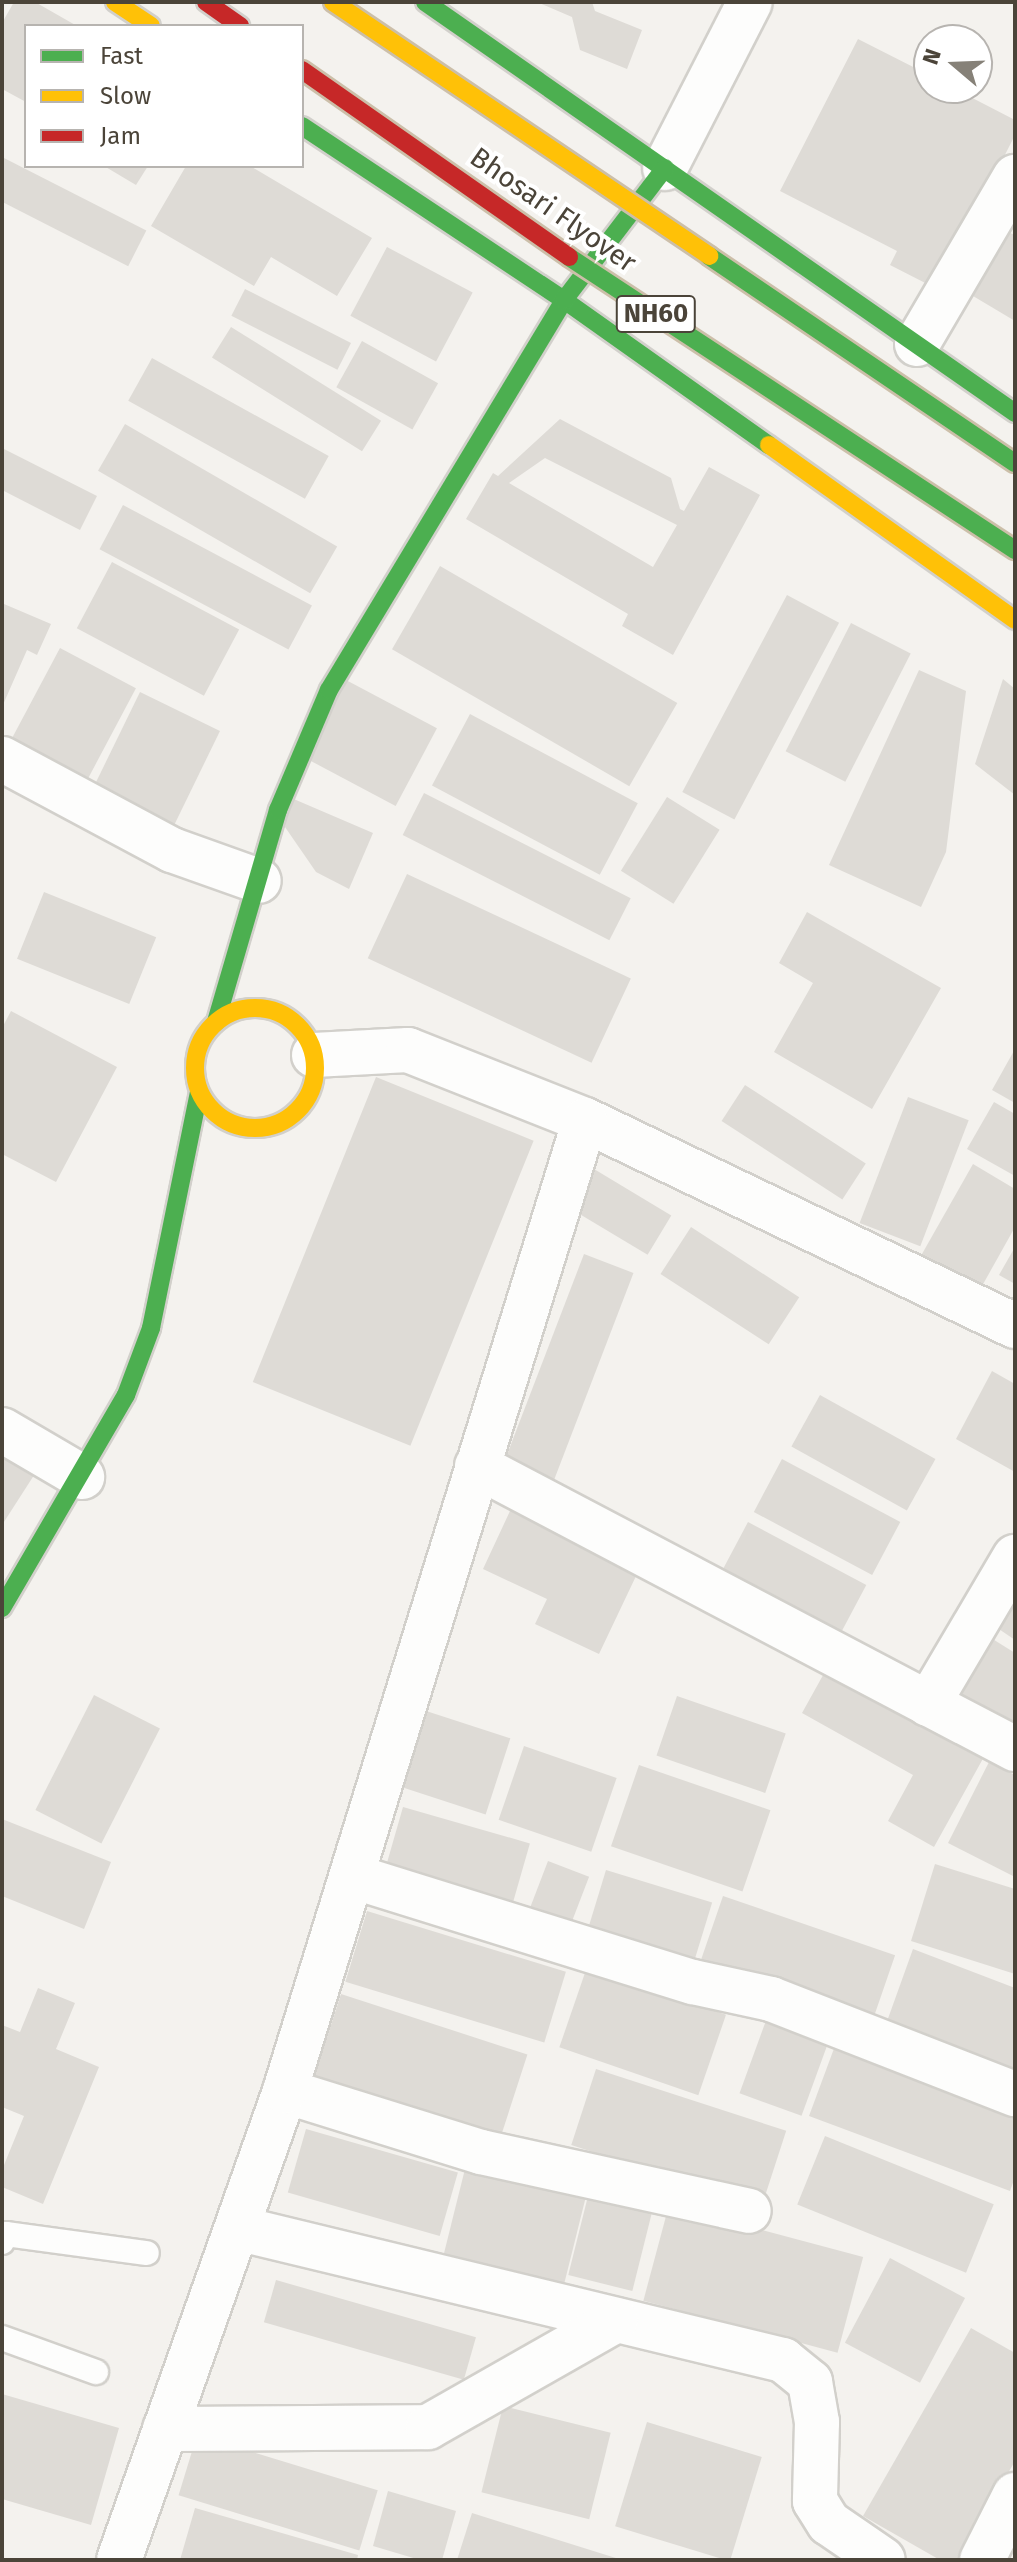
<!DOCTYPE html>
<html>
<head>
<meta charset="utf-8">
<style>
  body { margin:0 }
  #map { position:relative; width:1017px; height:2562px; overflow:hidden; background:#f4f2ee; font-family:"Fira Sans",sans-serif }
  div>[style] { position:absolute }
  [style*='--x'] { left:calc(var(--x)*1px); top:calc(var(--y)*1px); width:calc(var(--w)*1px); rotate:calc(var(--a)*1deg) }
  .building>* { inset:0; background:#dedbd6; transform-origin:0 0 }
  .roads { filter:drop-shadow(2px 0 #d2d0cb) drop-shadow(-2px 0 #d2d0cb) drop-shadow(0 2px #d2d0cb) drop-shadow(0 -2px #d2d0cb) }
  .lane>* { height:24px; margin:-12px; padding:0 12px; transform-origin:12px; border-radius:12px; background:#fdfdfc }
  .street>* { height:44px; margin:-22px; padding:0 22px; transform-origin:22px; border-radius:22px; background:#fdfdfc }
  .fast>* { height:18px; margin:-9px; padding:0 9px; transform-origin:9px; border-radius:9px; background:#4caf50 }
  .slow>* { height:18px; margin:-9px; padding:0 9px; transform-origin:9px; border-radius:9px; background:#ffc107 }
  .slow>.ring { margin:-9px; padding:0; box-sizing:content-box; background:none; border:18px solid #ffc107; border-radius:50% }
  .jam>* { height:18px; margin:-9px; padding:0 9px; transform-origin:9px; border-radius:9px; background:#c62828 }
  .bridges { filter:drop-shadow(2px 0 #ccbfa9) drop-shadow(-2px 0 #ccbfa9) drop-shadow(0 2px #ccbfa9) drop-shadow(0 -2px #ccbfa9) }
  .fast-bridge>* { height:18px; margin:-9px; padding:0 9px; transform-origin:9px; border-radius:9px; background:#4caf50 }
  .slow-bridge>* { height:18px; margin:-9px; padding:0 9px; transform-origin:9px; border-radius:9px; background:#ffc107 }
  .jam-bridge>* { height:18px; margin:-9px; padding:0 9px; transform-origin:9px; border-radius:9px; background:#c62828 }
  span { translate:-50% -50%; white-space:nowrap; text-align:center; line-height:1.15; -webkit-text-stroke:8px #fff; paint-order:stroke }
  .shield-label span { padding:2px 6px; background:#fff; border:2px solid; border-radius:6px; -webkit-text-stroke-width:0 }
  .shield-label { font-size:26px; color:#4b4439; font-weight:700 }
  .street-label { font-size:28px; color:#4b4439 }
  .frame { position:absolute; inset:0; border:4px solid #4b4439; pointer-events:none }
  .legend { position:absolute; left:24px; top:24px; width:280px; height:144px; box-sizing:border-box; background:#fff; border:2px solid #b7b4b0; margin:0; padding:10px 14px; list-style:none; font-size:24px; color:#4b4439 }
  .legend li { display:flex; align-items:center; gap:16px; height:40px }
  .legend b { width:40px; border:2px solid #b7b4b0 }
  .north { position:absolute; left:913px; top:24px; width:80px; height:80px; box-sizing:border-box; background:#fff; border:2px solid #b7b4b0; border-radius:50%; rotate:289deg; font-size:22px; font-weight:700; line-height:32px; text-align:center; color:#4b4439 }
  .north::after { content:''; display:block; margin:auto; width:28px; height:36px; background:#868178; clip-path:polygon(50% 0,100% 100%,50% 72%,0 100%) }
</style>
</head>
<body>
<div id="map">
  <div class="building">
    <i style="clip-path:polygon(14px 2px,35px 2px,77px 26px,26px 26px,26px 102px,2px 89px,2px 23px)"></i>
    <i style="clip-path:polygon(537px 2px,592px 2px,595px 11px,642px 30px,627px 69px,580px 50px,572px 17px)"></i>
    <i style="clip-path:polygon(858px 39px,929px 75px,929px 88px,953px 88px,1015px 120px,1015px 135px,937px 289px,890px 265px,897px 251px,780px 191px)"></i>
    <i style="left:2px;top:157px;width:162px;height:40px;rotate:27deg"></i>
    <i style="clip-path:polygon(104px 166px,148px 166px,136px 185px)"></i>
    <i style="clip-path:polygon(186px 166px,250px 166px,372px 238px,337px 296px,271px 257px,254px 286px,151px 226px)"></i>
    <i style="clip-path:polygon(1010px 233px,1015px 235px,1015px 321px,973px 296px)"></i>
    <i style="left:387px;top:247px;width:97px;height:78px;rotate:28deg"></i>
    <i style="left:245px;top:289px;width:119px;height:30px;rotate:27deg"></i>
    <i style="left:231px;top:327px;width:177px;height:36px;rotate:32deg"></i>
    <i style="left:362px;top:341px;width:87px;height:53px;rotate:29deg"></i>
    <i style="left:152px;top:358px;width:202px;height:49px;rotate:29deg"></i>
    <i style="clip-path:polygon(evenodd,560px 419px,671px 478px,680px 509px,684px 511px,709px 467px,760px 495px,673px 655px,622px 626px,628px 614px,466px 519px,493px 473px,498px 476px,560px 419px,545px 458px,677px 525px,653px 567px,509px 483px,545px 458px)"></i>
    <i style="left:125px;top:424px;width:245px;height:54px;rotate:30deg"></i>
    <i style="clip-path:polygon(2px 448px,97px 496px,80px 530px,2px 490px)"></i>
    <i style="left:123px;top:505px;width:214px;height:50px;rotate:28deg"></i>
    <i style="left:112px;top:562px;width:144px;height:75px;rotate:28deg"></i>
    <i style="left:440px;top:566px;width:274px;height:96px;rotate:30deg"></i>
    <i style="left:787px;top:595px;width:59px;height:223px;rotate:28deg"></i>
    <i style="clip-path:polygon(4px 604px,51px 624px,37px 655px,27px 650px,2px 707px)"></i>
    <i style="left:851px;top:623px;width:67px;height:144px;rotate:27deg"></i>
    <i style="left:60px;top:648px;width:86px;height:104px;rotate:28deg"></i>
    <i style="clip-path:polygon(919px 670px,966px 691px,946px 852px,921px 907px,829px 865px)"></i>
    <i style="clip-path:polygon(1003px 679px,1015px 689px,1015px 795px,975px 764px)"></i>
    <i style="left:346px;top:680px;width:103px;height:88px;rotate:28deg"></i>
    <i style="left:140px;top:692px;width:89px;height:110px;rotate:26deg"></i>
    <i style="left:470px;top:714px;width:190px;height:81px;rotate:28deg"></i>
    <i style="left:424px;top:793px;width:232px;height:47px;rotate:27deg"></i>
    <i style="clip-path:polygon(289px 797px,373px 833px,349px 889px,316px 872px,285px 827px)"></i>
    <i style="left:667px;top:797px;width:62px;height:87px;rotate:32deg"></i>
    <i style="left:407px;top:874px;width:247px;height:93px;rotate:25deg"></i>
    <i style="left:44px;top:892px;width:121px;height:72px;rotate:22deg"></i>
    <i style="clip-path:polygon(807px 912px,941px 988px,872px 1109px,774px 1052px,813px 983px,779px 963px)"></i>
    <i style="clip-path:polygon(11px 1011px,117px 1067px,56px 1182px,2px 1154px,2px 1028px)"></i>
    <i style="clip-path:polygon(1015px 1049px,1015px 1103px,992px 1090px)"></i>
    <i style="left:376px;top:1077px;width:170px;height:329px;rotate:22deg"></i>
    <i style="left:745px;top:1085px;width:144px;height:43px;rotate:33deg"></i>
    <i style="left:908px;top:1097px;width:65px;height:135px;rotate:21deg"></i>
    <i style="clip-path:polygon(994px 1102px,1015px 1114px,1015px 1176px,967px 1149px)"></i>
    <i style="clip-path:polygon(973px 1164px,1015px 1189px,1015px 1227px,977px 1295px,918px 1261px)"></i>
    <i style="left:589px;top:1166px;width:96px;height:46px;rotate:31deg"></i>
    <i style="left:691px;top:1227px;width:129px;height:56px;rotate:33deg"></i>
    <i style="clip-path:polygon(1015px 1247px,1015px 1284px,999px 1275px)"></i>
    <i style="left:584px;top:1254px;width:53px;height:230px;rotate:21deg"></i>
    <i style="clip-path:polygon(992px 1371px,1015px 1384px,1015px 1472px,956px 1439px)"></i>
    <i style="left:820px;top:1395px;width:132px;height:59px;rotate:29deg"></i>
    <i style="clip-path:polygon(2px 1446px,38px 1469px,2px 1525px)"></i>
    <i style="left:782px;top:1459px;width:134px;height:60px;rotate:28deg"></i>
    <i style="clip-path:polygon(517px 1496px,646px 1555px,599px 1654px,535px 1624px,547px 1599px,483px 1569px)"></i>
    <i style="left:748px;top:1522px;width:134px;height:64px;rotate:28deg"></i>
    <i style="clip-path:polygon(1015px 1593px,1015px 1640px,993px 1625px)"></i>
    <i style="clip-path:polygon(991px 1638px,1015px 1653px,1015px 1732px,952px 1701px)"></i>
    <i style="clip-path:polygon(832px 1659px,990px 1746px,934px 1847px,888px 1821px,913px 1775px,802px 1713px)"></i>
    <i style="left:94px;top:1695px;width:74px;height:129px;rotate:27deg"></i>
    <i style="left:677px;top:1696px;width:115px;height:63px;rotate:19deg"></i>
    <i style="left:420px;top:1709px;width:95px;height:80px;rotate:18deg"></i>
    <i style="left:524px;top:1746px;width:98px;height:78px;rotate:19deg"></i>
    <i style="clip-path:polygon(989px 1762px,1015px 1775px,1015px 1877px,948px 1843px)"></i>
    <i style="left:639px;top:1765px;width:139px;height:86px;rotate:19deg"></i>
    <i style="left:403px;top:1807px;width:132px;height:77px;rotate:16deg"></i>
    <i style="clip-path:polygon(2px 1819px,111px 1862px,84px 1929px,2px 1896px)"></i>
    <i style="left:548px;top:1861px;width:44px;height:65px;rotate:21deg"></i>
    <i style="clip-path:polygon(935px 1864px,1015px 1889px,1015px 1974px,911px 1941px)"></i>
    <i style="left:606px;top:1870px;width:111px;height:77px;rotate:17deg"></i>
    <i style="left:723px;top:1896px;width:182px;height:77px;rotate:19deg"></i>
    <i style="left:367px;top:1911px;width:208px;height:74px;rotate:17deg"></i>
    <i style="clip-path:polygon(913px 1949px,1015px 1988px,1015px 2088px,881px 2038px)"></i>
    <i style="left:587px;top:1967px;width:147px;height:85px;rotate:19deg"></i>
    <i style="clip-path:polygon(38px 1988px,75px 2003px,56px 2049px,99px 2067px,43px 2204px,2px 2187px,2px 2170px,24px 2116px,2px 2107px,2px 2025px,20px 2032px)"></i>
    <i style="left:341px;top:1994px;width:196px;height:99px;rotate:18deg"></i>
    <i style="left:772px;top:2004px;width:66px;height:95px;rotate:20deg"></i>
    <i style="clip-path:polygon(839px 2035px,1015px 2101px,1015px 2177px,1010px 2191px,809px 2116px)"></i>
    <i style="left:596px;top:2069px;width:200px;height:80px;rotate:18deg"></i>
    <i style="left:306px;top:2129px;width:158px;height:66px;rotate:16deg"></i>
    <i style="left:825px;top:2136px;width:182px;height:74px;rotate:22deg"></i>
    <i style="left:467px;top:2161px;width:124px;height:100px;rotate:14deg"></i>
    <i style="left:592px;top:2180px;width:66px;height:98px;rotate:14deg"></i>
    <i style="left:669px;top:2205px;width:201px;height:99px;rotate:15deg"></i>
    <i style="left:890px;top:2258px;width:85px;height:96px;rotate:28deg"></i>
    <i style="left:276px;top:2280px;width:208px;height:44px;rotate:16deg"></i>
    <i style="clip-path:polygon(971px 2328px,1015px 2353px,1015px 2461px,958px 2560px,940px 2560px,863px 2516px)"></i>
    <i style="clip-path:polygon(2px 2394px,119px 2428px,91px 2525px,2px 2499px)"></i>
    <i style="left:503px;top:2406px;width:111px;height:89px;rotate:14deg"></i>
    <i style="left:647px;top:2422px;width:120px;height:109px;rotate:17deg"></i>
    <i style="left:197px;top:2435px;width:189px;height:63px;rotate:17deg"></i>
    <i style="clip-path:polygon(388px 2491px,456px 2511px,442px 2560px,420px 2560px,373px 2546px)"></i>
    <i style="clip-path:polygon(195px 2508px,358px 2555px,357px 2560px,180px 2560px)"></i>
    <i style="clip-path:polygon(472px 2513px,619px 2559px,619px 2560px,457px 2560px)"></i>
  </div>
  <div class="roads">
    <div class="lane">
      <i style="--x:2;--y:2242;--w:9;--a:-63"></i>
      <i style="--x:6;--y:2234;--w:142;--a:7.7"></i>
      <i style="--x:2;--y:2338;--w:100;--a:19.9"></i>
    </div>
    <div class="street">
      <i style="--x:665;--y:168;--w:186;--a:-62.9"></i>
      <i style="--x:917;--y:344;--w:194;--a:-59.6"></i>
      <i style="--x:2;--y:759;--w:193;--a:28.2"></i>
      <i style="--x:172;--y:850;--w:92;--a:19.6"></i>
      <i style="--x:314;--y:1055;--w:94;--a:-3"></i>
      <i style="--x:408;--y:1050;--w:190;--a:21.6"></i>
      <i style="--x:585;--y:1120;--w:477;--a:25.6"></i>
      <i style="--x:2;--y:1430;--w:93;--a:30.4"></i>
      <i style="--x:477;--y:1466;--w:608;--a:27.75"></i>
      <i style="--x:928;--y:1704;--w:171;--a:-59.4"></i>
      <i style="--x:352;--y:1876;--w:357;--a:17.3"></i>
      <i style="--x:693;--y:1982;--w:80;--a:12.3"></i>
      <i style="--x:771;--y:1999;--w:262;--a:21.3"></i>
      <i style="--x:285;--y:2091;--w:205;--a:17.3"></i>
      <i style="--x:481;--y:2152;--w:274;--a:12.4"></i>
      <i style="--x:237;--y:2228;--w:562;--a:13.59"></i>
      <i style="--x:783;--y:2360;--w:35;--a:39"></i>
      <i style="--x:810;--y:2382;--w:41;--a:80.1"></i>
      <i style="--x:817;--y:2422;--w:79;--a:91.5"></i>
      <i style="--x:815;--y:2501;--w:26;--a:58"></i>
      <i style="--x:829;--y:2523;--w:65;--a:34.4"></i>
      <i style="--x:165;--y:2429;--w:263;--a:-0.4"></i>
      <i style="--x:428;--y:2427;--w:216;--a:-29.6"></i>
      <i style="--x:119;--y:2560;--w:498;--a:-70.5"></i>
      <i style="--x:285;--y:2091;--w:1016;--a:-72.83"></i>
      <i style="--x:982;--y:2560;--w:73;--a:-63.1"></i>
    </div>
    <div class="fast">
      <i style="--x:425;--y:2;--w:719;--a:34.86"></i>
      <i style="--x:302;--y:126;--w:315;--a:33.6"></i>
      <i style="--x:564;--y:300;--w:251;--a:35.3"></i>
      <i style="--x:216;--y:1022;--w:221;--a:-73.7"></i>
      <i style="--x:278;--y:810;--w:130;--a:-67"></i>
      <i style="--x:329;--y:690;--w:455;--a:-58.9"></i>
      <i style="--x:564;--y:300;--w:166;--a:-52.6"></i>
      <i style="--x:2;--y:1608;--w:246;--a:-59.8"></i>
      <i style="--x:126;--y:1395;--w:72;--a:-69.5"></i>
      <i style="--x:151;--y:1328;--w:240;--a:-78.5"></i>
    </div>
    <div class="slow">
      <i style="--x:115;--y:2;--w:43;--a:33.7"></i>
      <i style="--x:769;--y:445;--w:302;--a:35.4"></i>
      <i class="ring" style="left:195px;top:1008px;width:102px;height:102px"></i>
    </div>
    <div class="jam">
      <i style="--x:206;--y:2;--w:42;--a:35.2"></i>
    </div>
  </div>
  <div class="bridges">
    <div class="fast-bridge">
      <i style="--x:709;--y:256;--w:369;--a:34.1"></i>
      <i style="--x:569;--y:257;--w:534;--a:33.3"></i>
    </div>
    <div class="slow-bridge">
      <i style="--x:333;--y:2;--w:454;--a:34"></i>
    </div>
    <div class="jam-bridge">
      <i style="--x:302;--y:70;--w:326;--a:35"></i>
    </div>
  </div>
  <div class="shield-label">
    <span style="left:656px;top:314px">NH60</span>
  </div>
  <div class="street-label">
    <span style="left:553px;top:210px;rotate:35deg">Bhosari Flyover</span>
  </div>
  <div class="frame"></div>
  <ul class="legend">
  <li><b style="height:10px;background:#4caf50"></b>Fast</li>
  <li><b style="height:10px;background:#ffc107"></b>Slow</li>
  <li><b style="height:10px;background:#c62828"></b>Jam</li>
  </ul>
  <div class="north">N</div>
</div>
</body>
</html>
